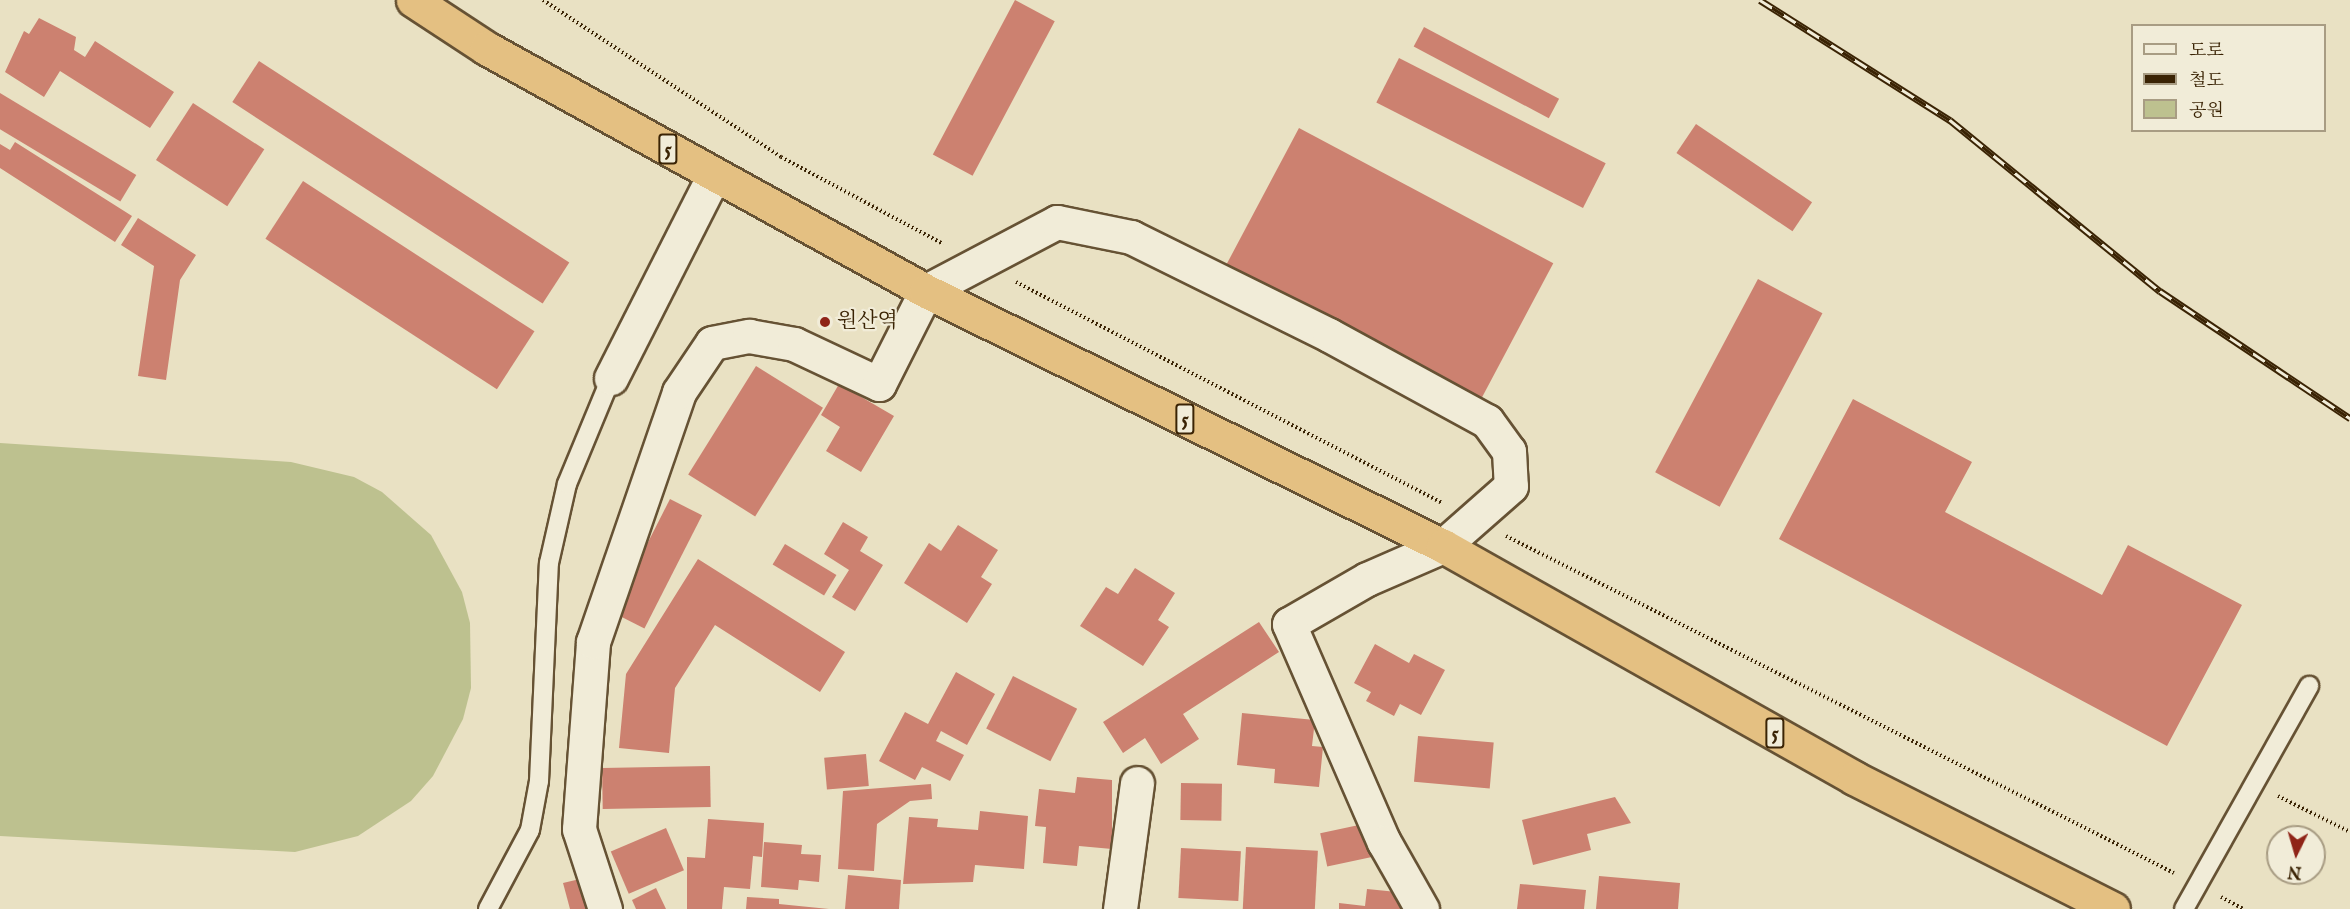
<!DOCTYPE html>
<html>
<head>
<meta charset="utf-8">
<style>
  body { margin:0 }
  #map { position:relative; width:2350px; height:909px; overflow:hidden; background:#e9e1c3; font-family:"IM FELL English","Noto Serif KR",serif }
  div>[style] { position:absolute }
  [style*='--x'] { left:calc(var(--x)*1px); top:calc(var(--y)*1px); width:calc(var(--w)*1px); rotate:calc(var(--a)*1deg) }
  .green>* { inset:0; background:#bdc18f }
  .building>* { inset:0; background:#cc8170; transform-origin:0 0 }
  .path>* { height:4px; margin-top:-2px; transform-origin:0; background:repeating-linear-gradient(90deg,#3a2304 0 1.5px,transparent 0 4.5px) }
  .roads { filter:drop-shadow(2px 0 #665234) drop-shadow(-2px 0 #665234) drop-shadow(0 2px #665234) drop-shadow(0 -2px #665234) }
  .lane>* { height:18px; margin:-9px; padding:0 9px; transform-origin:9px; border-radius:9px; background:#f1ecd8 }
  .street>* { height:33px; margin:-16.5px; padding:0 16.5px; transform-origin:16.5px; border-radius:16.5px; background:#f1ecd8 }
  .highway>* { height:33px; margin:-16.5px; padding:0 16.5px; transform-origin:16.5px; border-radius:16.5px; background:#e4c082 }
  .rail>* { height:7px; margin-top:-3.5px; transform-origin:0; background:repeating-linear-gradient(90deg,#f1ecd8 0 14px,#3a2304 0 28px); box-sizing:border-box; border-block:2px solid #3a2304 }
  .dots>* { width:16px; height:16px; translate:-50% -50%; box-sizing:border-box; border:3px solid #f1ecd8; border-radius:50% }
  span { translate:-50% -50%; white-space:nowrap; text-align:center; line-height:1.15; -webkit-text-stroke:4.5px #f1ecd8; paint-order:stroke }
  .shield-label span { padding:2px 4px; background:#f1ecd8; border:2px solid; border-radius:4px; -webkit-text-stroke-width:0 }
  .shield-label { font-size:20px; color:#3a2304; font-weight:700 }
  .poi-label { font-size:21px; color:#3a2304 }
  .left { translate:0 -50%; text-align:left }
  .legend { position:absolute; left:2131px; top:24px; width:195px; height:108px; box-sizing:border-box; background:#f1ecd8; border:2px solid #a89c83; margin:0; padding:8px 10px; list-style:none; font-size:18px; color:#3a2304 }
  .legend li { display:flex; align-items:center; gap:12px; height:30px }
  .legend b { width:30px; border:2px solid #a89c83 }
  .north { position:absolute; left:2266px; top:825px; width:60px; height:60px; box-sizing:border-box; background:#f1ecd8; border:2px solid #a89c83; border-radius:50%; rotate:185deg; font-size:16px; font-weight:700; line-height:24px; text-align:center; color:#3a2304 }
  .north::after { content:''; display:block; margin:auto; width:21px; height:27px; background:#8f2418; clip-path:polygon(50% 0,100% 100%,50% 72%,0 100%) }
</style>
</head>
<body>
<div id="map">
  <div class="green">
    <i style="clip-path:polygon(0 443px,291px 462px,354px 477px,382px 492px,431px 535px,462px 592px,470px 623px,471px 688px,463px 719px,433px 776px,411px 801px,358px 836px,295px 852px,0 836px)"></i>
  </div>
  <div class="building">
    <i style="left:1015px;top:0;width:45px;height:175px;rotate:28deg"></i>
    <i style="clip-path:polygon(39px 18px,76px 37px,74px 50px,85px 57px,95px 41px,174px 92px,150px 128px,60px 71px,44px 97px,5px 72px,24px 31px,29px 34px)"></i>
    <i style="left:1424px;top:27px;width:153px;height:22px;rotate:28deg"></i>
    <i style="left:1399px;top:58px;width:232px;height:50px;rotate:27deg"></i>
    <i style="left:259px;top:61px;width:370px;height:49px;rotate:33deg"></i>
    <i style="left:0;top:93px;width:159px;height:31px;rotate:31deg"></i>
    <i style="left:193px;top:103px;width:85px;height:68px;rotate:33deg"></i>
    <i style="left:1696px;top:124px;width:140px;height:35px;rotate:34deg"></i>
    <i style="left:1299px;top:128px;width:288px;height:167px;rotate:28deg"></i>
    <i style="clip-path:polygon(15px 142px,132px 216px,115px 242px,0 168px,0 144px,10px 150px)"></i>
    <i style="left:303px;top:181px;width:276px;height:69px;rotate:33deg"></i>
    <i style="clip-path:polygon(138px 218px,196px 255px,180px 280px,166px 380px,138px 376px,154px 266px,121px 245px)"></i>
    <i style="left:1758px;top:279px;width:73px;height:219px;rotate:28deg"></i>
    <i style="left:756px;top:366px;width:79px;height:128px;rotate:32deg"></i>
    <i style="clip-path:polygon(839px 384px,894px 416px,861px 472px,826px 451px,840px 427px,821px 415px)"></i>
    <i style="clip-path:polygon(1853px 399px,1972px 462px,1945px 512px,2102px 595px,2128px 545px,2242px 605px,2167px 746px,1779px 539px)"></i>
    <i style="left:670px;top:499px;width:36px;height:127px;rotate:27deg"></i>
    <i style="clip-path:polygon(843px 522px,868px 537px,860px 551px,883px 565px,855px 611px,832px 597px,849px 570px,824px 554px)"></i>
    <i style="clip-path:polygon(958px 525px,998px 550px,981px 577px,992px 584px,967px 623px,904px 583px,929px 543px,941px 551px)"></i>
    <i style="left:785px;top:544px;width:60px;height:24px;rotate:31deg"></i>
    <i style="clip-path:polygon(698px 559px,845px 652px,820px 692px,715px 625px,675px 688px,669px 753px,619px 748px,626px 674px)"></i>
    <i style="clip-path:polygon(1135px 568px,1175px 593px,1158px 620px,1169px 627px,1143px 666px,1080px 626px,1106px 587px,1118px 594px)"></i>
    <i style="clip-path:polygon(1259px 622px,1279px 652px,1183px 714px,1199px 739px,1161px 764px,1145px 738px,1123px 753px,1103px 722px)"></i>
    <i style="clip-path:polygon(1375px 644px,1409px 663px,1414px 654px,1445px 670px,1421px 715px,1400px 704px,1394px 716px,1366px 701px,1371px 692px,1354px 683px)"></i>
    <i style="clip-path:polygon(956px 672px,995px 694px,967px 745px,941px 731px,936px 741px,964px 755px,950px 781px,922px 767px,915px 780px,879px 761px,905px 712px,928px 724px)"></i>
    <i style="left:1013px;top:676px;width:72px;height:59px;rotate:27deg"></i>
    <i style="clip-path:polygon(1242px 713px,1315px 720px,1312px 746px,1323px 747px,1319px 787px,1274px 783px,1275px 769px,1237px 765px)"></i>
    <i style="left:1418px;top:736px;width:76px;height:46px;rotate:5deg"></i>
    <i style="left:866px;top:754px;width:32px;height:42px;rotate:85deg"></i>
    <i style="left:710px;top:766px;width:41px;height:108px;rotate:89deg"></i>
    <i style="clip-path:polygon(1077px 777px,1112px 780px,1112px 849px,1079px 846px,1077px 866px,1043px 863px,1046px 827px,1035px 826px,1039px 789px,1075px 793px)"></i>
    <i style="left:1181px;top:783px;width:41px;height:37px;rotate:1deg"></i>
    <i style="clip-path:polygon(931px 784px,932px 799px,910px 801px,877px 824px,874px 871px,838px 869px,843px 791px)"></i>
    <i style="clip-path:polygon(1615px 797px,1631px 823px,1587px 834px,1591px 850px,1533px 865px,1522px 820px)"></i>
    <i style="clip-path:polygon(980px 811px,1028px 816px,1024px 869px,975px 865px,973px 882px,903px 884px,909px 817px,938px 819px,937px 827px,978px 830px)"></i>
    <i style="clip-path:polygon(708px 819px,764px 823px,762px 857px,753px 856px,750px 889px,724px 887px,722px 909px,687px 909px,687px 857px,705px 858px)"></i>
    <i style="left:1373px;top:822px;width:34px;height:54px;rotate:78deg"></i>
    <i style="left:666px;top:828px;width:46px;height:60px;rotate:67deg"></i>
    <i style="clip-path:polygon(764px 842px,802px 845px,801px 854px,821px 855px,819px 882px,799px 880px,798px 890px,761px 887px)"></i>
    <i style="left:1246px;top:847px;width:72px;height:62px;rotate:3deg"></i>
    <i style="left:1181px;top:848px;width:60px;height:50px;rotate:3deg"></i>
    <i style="clip-path:polygon(848px 875px,901px 880px,899px 909px,845px 909px)"></i>
    <i style="clip-path:polygon(1599px 876px,1680px 883px,1678px 909px,1596px 909px)"></i>
    <i style="clip-path:polygon(584px 878px,593px 909px,570px 909px,563px 883px)"></i>
    <i style="clip-path:polygon(1520px 884px,1586px 890px,1584px 909px,1517px 909px)"></i>
    <i style="clip-path:polygon(656px 888px,666px 909px,636px 909px,632px 900px)"></i>
    <i style="clip-path:polygon(1367px 889px,1407px 893px,1405px 909px,1339px 909px,1339px 903px,1365px 906px)"></i>
    <i style="clip-path:polygon(747px 897px,779px 899px,779px 904px,829px 909px,746px 909px)"></i>
  </div>
  <div class="path">
    <i style="--x:543;--y:0;--w:285;--a:33.4"></i>
    <i style="--x:781;--y:157;--w:184;--a:28.2"></i>
    <i style="--x:1016;--y:282;--w:479;--a:27.4"></i>
    <i style="--x:1506;--y:536;--w:748;--a:26.77"></i>
    <i style="--x:2278;--y:796;--w:80;--a:26.6"></i>
    <i style="--x:2221;--y:897;--w:26;--a:28"></i>
  </div>
  <div class="roads">
    <div class="lane">
      <i style="--x:488;--y:909;--w:89;--a:-62"></i>
      <i style="--x:530;--y:830;--w:50;--a:-79.6"></i>
      <i style="--x:539;--y:781;--w:218;--a:-87.4"></i>
      <i style="--x:549;--y:563;--w:81;--a:-77.2"></i>
      <i style="--x:567;--y:484;--w:115;--a:-67.5"></i>
      <i style="--x:2184;--y:909;--w:256;--a:-60.7"></i>
    </div>
    <div class="street">
      <i style="--x:611;--y:378;--w:228;--a:-63.1"></i>
      <i style="--x:605;--y:909;--w:84;--a:-108"></i>
      <i style="--x:579;--y:829;--w:188;--a:-85.7"></i>
      <i style="--x:593;--y:642;--w:264;--a:-71"></i>
      <i style="--x:679;--y:392;--w:59;--a:-56"></i>
      <i style="--x:712;--y:343;--w:38;--a:-11"></i>
      <i style="--x:749;--y:336;--w:46;--a:10.1"></i>
      <i style="--x:794;--y:344;--w:94;--a:25.2"></i>
      <i style="--x:879;--y:384;--w:104;--a:-63.2"></i>
      <i style="--x:926;--y:291;--w:148;--a:-27.8"></i>
      <i style="--x:1057;--y:222;--w:76;--a:11.5"></i>
      <i style="--x:1131;--y:237;--w:221;--a:26.3"></i>
      <i style="--x:1329;--y:335;--w:180;--a:28.6"></i>
      <i style="--x:1487;--y:421;--w:37;--a:54"></i>
      <i style="--x:1509;--y:451;--w:35;--a:87"></i>
      <i style="--x:1511;--y:486;--w:91;--a:138.6"></i>
      <i style="--x:1443;--y:546;--w:83;--a:156.5"></i>
      <i style="--x:1367;--y:579;--w:90;--a:150"></i>
      <i style="--x:1289;--y:624;--w:238;--a:66.5"></i>
      <i style="--x:1384;--y:842;--w:77;--a:60.4"></i>
      <i style="--x:1120;--y:909;--w:127;--a:-82.3"></i>
    </div>
    <div class="highway">
      <i style="--x:413;--y:0;--w:87;--a:33.3"></i>
      <i style="--x:486;--y:48;--w:503;--a:28.91"></i>
      <i style="--x:926;--y:291;--w:576;--a:26.25"></i>
      <i style="--x:1443;--y:546;--w:472;--a:29.4"></i>
      <i style="--x:1854;--y:778;--w:290;--a:26.8"></i>
    </div>
  </div>
  <div class="rail">
    <i style="--x:1760;--y:0;--w:225;--a:32.3"></i>
    <i style="--x:1950;--y:120;--w:271;--a:39.2"></i>
    <i style="--x:2160;--y:291;--w:229;--a:33.8"></i>
  </div>
  <div class="dots">
    <i style="left:825px;top:322px;background:#8f2418"></i>
  </div>
  <div class="shield-label">
    <span style="left:668px;top:149px">5</span>
    <span style="left:1185px;top:419px">5</span>
    <span style="left:1775px;top:733px">5</span>
  </div>
  <div class="poi-label">
    <span class="left" style="left:837px;top:322px">원산역</span>
  </div>
  <ul class="legend">
  <li><b style="height:8px;background:#f1ecd8"></b>도로</li>
  <li><b style="height:8px;background:#3a2304"></b>철도</li>
  <li><b style="height:16px;background:#bdc18f"></b>공원</li>
  </ul>
  <div class="north">N</div>
</div>
</body>
</html>
